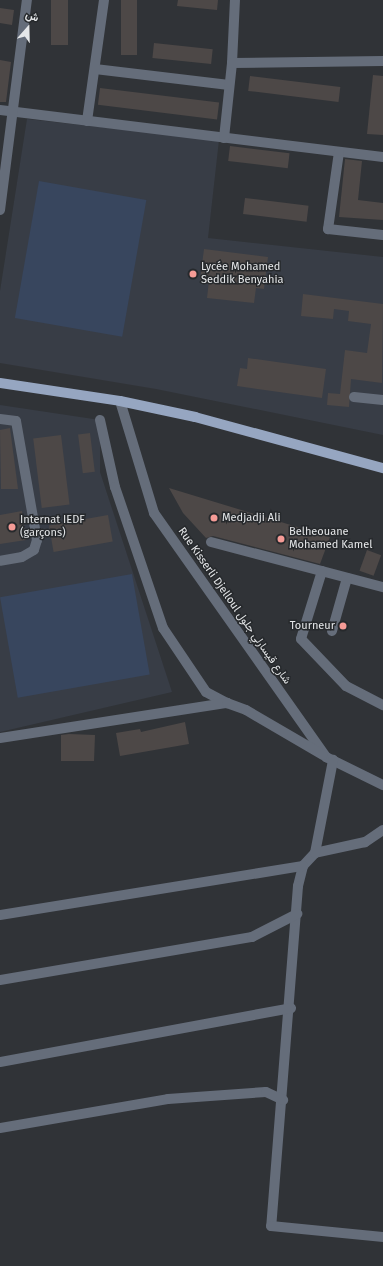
<!DOCTYPE html>
<html>
<head>
<meta charset="utf-8">
<style>
  body { margin:0 }
  #map { position:relative; width:383px; height:1266px; overflow:hidden; background:#303337; font-family:"Fira Sans",Vazirmatn,sans-serif }
  div>[style] { position:absolute }
  [style*='--x'] { left:calc(var(--x)*1px); top:calc(var(--y)*1px); width:calc(var(--w)*1px); rotate:calc(var(--a)*1deg) }
  .built>* { inset:0; background:#383d46 }
  .green>* { inset:0; background:#38465e; transform-origin:0 0 }
  .building>* { inset:0; background:#4d4847; transform-origin:0 0 }
  .minor>* { height:10px; margin:-5px; padding:0 5px; transform-origin:5px; border-radius:5px; background:#656d7a }
  .major>* { height:10px; margin:-5px; padding:0 5px; transform-origin:5px; border-radius:5px; background:#96a6c1 }
  .dots>* { width:11px; height:11px; translate:-50% -50%; box-sizing:border-box; border:2px solid #26292c; border-radius:50% }
  span { translate:-50% -50%; white-space:nowrap; text-align:center; line-height:1.15; -webkit-text-stroke:3px #26292c; paint-order:stroke }
  .poi-label { font-size:11px; color:#e5e7e9 }
  .left { translate:0 -50%; text-align:left }
  .right { translate:-100% -50%; text-align:right }
  .street-label { font-size:11px; color:#e5e7e9 }
  .north { position:absolute; left:8px; top:8px; width:40px; height:40px; -webkit-text-stroke:3px #26292c; paint-order:stroke; rotate:20deg; font-size:11px; font-weight:700; line-height:16px; text-align:center; color:#e5e7e9 }
  .north::after { content:''; display:block; margin:auto; width:14px; height:18px; background:#e5e7e9; clip-path:polygon(50% 0,100% 100%,50% 72%,0 100%) }
</style>
</head>
<body>
<div id="map">
  <div class="built">
    <i style="clip-path:polygon(27px 119px,219px 140px,208px 238px,383px 257px,383px 435px,156px 389px,0 363px,0 291px)"></i>
    <i style="clip-path:polygon(0 405px,100px 420px,100px 472px,172px 692px,0 732px)"></i>
  </div>
  <div class="green">
    <i style="left:39px;top:181px;width:109px;height:139px;rotate:10deg"></i>
    <i style="left:132px;top:574px;width:102px;height:134px;rotate:80deg"></i>
  </div>
  <div class="building">
    <i style="left:51px;top:0;width:17px;height:45px"></i>
    <i style="left:121px;top:0;width:16px;height:55px"></i>
    <i style="clip-path:polygon(178px 0,218px 0,217px 10px,177px 6px)"></i>
    <i style="clip-path:polygon(0 8px,14px 10px,12px 25px,0 23px)"></i>
    <i style="left:154px;top:43px;width:59px;height:15px;rotate:6deg"></i>
    <i style="clip-path:polygon(0 60px,11px 62px,6px 102px,0 102px)"></i>
    <i style="clip-path:polygon(373px 75px,383px 76px,383px 135px,367px 134px)"></i>
    <i style="left:250px;top:76px;width:91px;height:15px;rotate:7deg"></i>
    <i style="left:100px;top:88px;width:120px;height:17px;rotate:7deg"></i>
    <i style="left:230px;top:146px;width:60px;height:15px;rotate:7deg"></i>
    <i style="clip-path:polygon(345px 159px,362px 161px,358px 200px,383px 203px,383px 220px,339px 217px)"></i>
    <i style="left:245px;top:198px;width:64px;height:16px;rotate:7deg"></i>
    <i style="clip-path:polygon(204px 249px,268px 257px,264px 289px,256px 288px,254px 303px,207px 298px,209px 281px,200px 280px)"></i>
    <i style="clip-path:polygon(303px 294px,383px 304px,382px 383px,351px 379px,349px 407px,327px 405px,328px 393px,340px 394px,345px 350px,367px 353px,371px 324px,348px 321px,349px 311px,334px 309px,333px 319px,301px 316px)"></i>
    <i style="clip-path:polygon(248px 358px,326px 369px,322px 398px,237px 386px,240px 368px,247px 369px)"></i>
    <i style="clip-path:polygon(10px 428px,18px 489px,1px 489px,0 430px)"></i>
    <i style="left:90px;top:433px;width:39px;height:12px;rotate:83deg"></i>
    <i style="left:61px;top:435px;width:70px;height:28px;rotate:83deg"></i>
    <i style="clip-path:polygon(169px 488px,330px 537px,320px 564px,213px 536px,206px 538px,183px 513px)"></i>
    <i style="clip-path:polygon(22px 511px,26px 540px,0 544px,0 515px)"></i>
    <i style="left:108px;top:515px;width:27px;height:60px;rotate:80deg"></i>
    <i style="left:367px;top:550px;width:15px;height:22px;rotate:20deg"></i>
    <i style="clip-path:polygon(185px 722px,189px 744px,120px 756px,116px 733px,140px 729px,141px 732px)"></i>
    <i style="clip-path:polygon(69px 734px,95px 735px,94px 761px,61px 761px,61px 735px)"></i>
  </div>
  <div class="minor">
    <i style="--x:232;--y:63;--w:63;--a:-87.3"></i>
    <i style="--x:95;--y:69;--w:135;--a:6.8"></i>
    <i style="--x:0;--y:110;--w:386;--a:7"></i>
    <i style="--x:87;--y:121;--w:122;--a:-82"></i>
    <i style="--x:224;--y:138;--w:75;--a:-83.9"></i>
    <i style="--x:232;--y:63;--w:151;--a:-0.8"></i>
    <i style="--x:339;--y:152;--w:78;--a:98.1"></i>
    <i style="--x:328;--y:229;--w:55;--a:6.2"></i>
    <i style="--x:0;--y:210;--w:212;--a:-82.7"></i>
    <i style="--x:354;--y:397;--w:29;--a:6"></i>
    <i style="--x:120;--y:401;--w:117;--a:73.1"></i>
    <i style="--x:154;--y:513;--w:299;--a:54.8"></i>
    <i style="--x:326;--y:757;--w:64;--a:26.2"></i>
    <i style="--x:0;--y:419;--w:16;--a:7"></i>
    <i style="--x:16;--y:421;--w:121;--a:80"></i>
    <i style="--x:37;--y:540;--w:10;--a:107"></i>
    <i style="--x:34;--y:550;--w:14;--a:150"></i>
    <i style="--x:22;--y:557;--w:22;--a:170"></i>
    <i style="--x:100;--y:420;--w:69;--a:77.4"></i>
    <i style="--x:115;--y:487;--w:149;--a:71.2"></i>
    <i style="--x:163;--y:628;--w:77;--a:56.1"></i>
    <i style="--x:206;--y:692;--w:24;--a:28"></i>
    <i style="--x:211;--y:542;--w:178;--a:14.7"></i>
    <i style="--x:322;--y:571;--w:71;--a:107.2"></i>
    <i style="--x:301;--y:639;--w:65;--a:46.2"></i>
    <i style="--x:346;--y:686;--w:42;--a:27.2"></i>
    <i style="--x:332;--y:631;--w:55;--a:-74.2"></i>
    <i style="--x:0;--y:738;--w:230;--a:-8.8"></i>
    <i style="--x:227;--y:703;--w:20;--a:20"></i>
    <i style="--x:246;--y:710;--w:89;--a:30.3"></i>
    <i style="--x:383;--y:830;--w:22;--a:146"></i>
    <i style="--x:365;--y:842;--w:51;--a:167.6"></i>
    <i style="--x:315;--y:853;--w:18;--a:133"></i>
    <i style="--x:303;--y:866;--w:21;--a:104"></i>
    <i style="--x:298;--y:886;--w:341;--a:94.5"></i>
    <i style="--x:271;--y:1226;--w:113;--a:5.6"></i>
    <i style="--x:315;--y:853;--w:95;--a:-79"></i>
    <i style="--x:0;--y:915;--w:307;--a:-9.2"></i>
    <i style="--x:0;--y:980;--w:256;--a:-9.7"></i>
    <i style="--x:252;--y:937;--w:51;--a:-27.1"></i>
    <i style="--x:0;--y:1062;--w:296;--a:-10.5"></i>
    <i style="--x:0;--y:1128;--w:170;--a:-9.8"></i>
    <i style="--x:168;--y:1099;--w:98;--a:-4.1"></i>
    <i style="--x:266;--y:1092;--w:19;--a:25"></i>
  </div>
  <div class="major">
    <i style="--x:0;--y:383;--w:121;--a:8.5"></i>
    <i style="--x:120;--y:401;--w:77;--a:12"></i>
    <i style="--x:195;--y:417;--w:195;--a:15.2"></i>
  </div>
  <div class="dots">
    <i style="left:193px;top:274px;background:#f59b96"></i>
    <i style="left:214px;top:518px;background:#f59b96"></i>
    <i style="left:12px;top:527px;background:#f59b96"></i>
    <i style="left:281px;top:539px;background:#f59b96"></i>
    <i style="left:343px;top:626px;background:#f59b96"></i>
  </div>
  <div class="poi-label">
    <span class="left" style="left:201px;top:274px">Lycée Mohamed<br>Seddik Benyahia</span>
    <span class="left" style="left:222px;top:518px">Medjadji Ali</span>
    <span class="left" style="left:20px;top:527px">Internat IEDF<br>(garçons)</span>
    <span class="left" style="left:289px;top:539px">Belheouane<br>Mohamed Kamel</span>
    <span class="right" style="left:335px;top:626px">Tourneur</span>
  </div>
  <div class="street-label">
    <span style="left:234px;top:606px;rotate:55deg">Rue Kisserli Djelloul شارع قيسارلي جلول</span>
  </div>
  <div class="north">ش</div>
</div>
</body>
</html>
